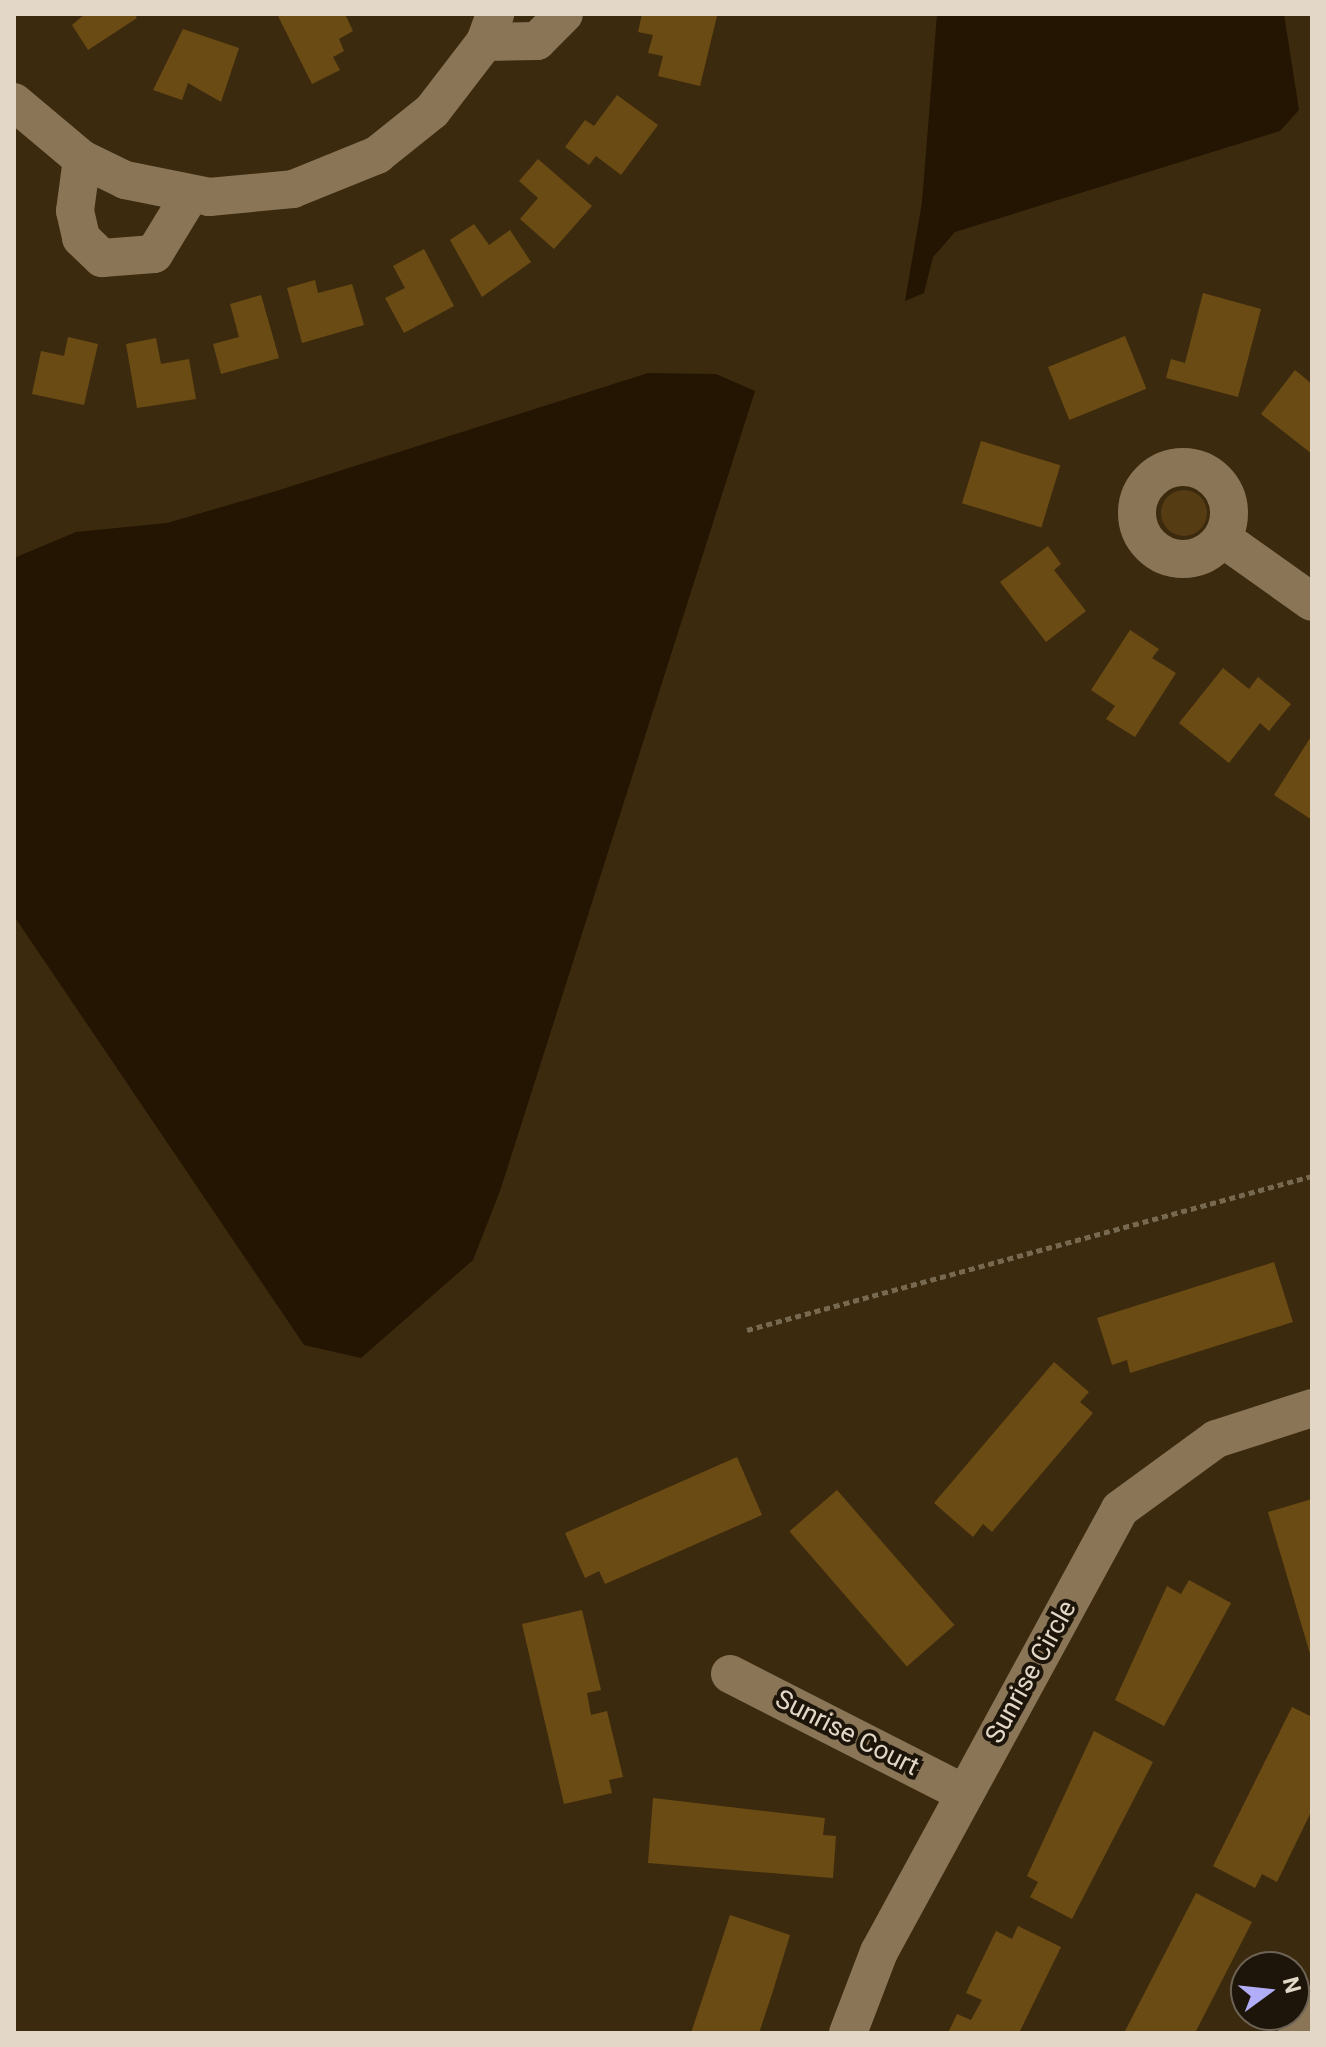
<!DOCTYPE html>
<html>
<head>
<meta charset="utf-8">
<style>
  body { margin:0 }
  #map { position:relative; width:1326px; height:2047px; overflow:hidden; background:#3c2a0e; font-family:Roboto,sans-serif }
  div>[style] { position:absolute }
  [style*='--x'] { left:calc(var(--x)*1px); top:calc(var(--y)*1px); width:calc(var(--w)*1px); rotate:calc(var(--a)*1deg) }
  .green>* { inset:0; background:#563c12 }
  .round { border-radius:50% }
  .water>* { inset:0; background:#231502 }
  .building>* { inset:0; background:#6b4b14; transform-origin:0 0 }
  .path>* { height:5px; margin-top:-2.5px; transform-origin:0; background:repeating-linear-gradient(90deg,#776850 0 6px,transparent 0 10px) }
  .minor>* { height:38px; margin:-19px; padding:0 19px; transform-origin:19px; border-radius:19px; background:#8a7557 }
  .minor>.ring { margin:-19px; padding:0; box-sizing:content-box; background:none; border:38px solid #8a7557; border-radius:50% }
  span { translate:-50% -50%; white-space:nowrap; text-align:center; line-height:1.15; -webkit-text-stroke:8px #1d1509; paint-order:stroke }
  .street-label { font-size:26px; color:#e3d7c7 }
  .frame { position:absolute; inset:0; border:16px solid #e3d7c7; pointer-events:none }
  .north { position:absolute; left:1230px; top:1951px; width:80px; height:80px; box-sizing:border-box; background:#1d1509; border:2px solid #6c6355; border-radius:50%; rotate:75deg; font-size:22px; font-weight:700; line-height:32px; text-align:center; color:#e3d7c7 }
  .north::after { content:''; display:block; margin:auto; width:28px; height:36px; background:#b2adf9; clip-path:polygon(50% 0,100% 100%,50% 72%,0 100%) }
</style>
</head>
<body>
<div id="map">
  <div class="green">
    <i class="round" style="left:1161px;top:490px;width:46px;height:46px"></i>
  </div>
  <div class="water">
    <i style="clip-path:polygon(937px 14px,1284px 14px,1299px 110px,1280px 131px,955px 232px,933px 257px,924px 293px,905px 301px,922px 202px)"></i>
    <i style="clip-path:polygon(648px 373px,716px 374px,755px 391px,500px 1191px,473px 1260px,361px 1358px,304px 1345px,14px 916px,14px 558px,76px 532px,167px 523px,273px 492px)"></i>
  </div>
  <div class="building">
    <i style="clip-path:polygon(85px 14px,134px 14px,137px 18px,88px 50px,72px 25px)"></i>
    <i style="clip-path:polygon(277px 14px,345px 14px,353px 31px,339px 39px,344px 51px,333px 57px,340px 70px,312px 84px)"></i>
    <i style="clip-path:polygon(642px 14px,717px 16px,700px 86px,658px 76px,663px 56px,648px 53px,653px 35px,638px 32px)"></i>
    <i style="clip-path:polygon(183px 29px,239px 48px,221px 102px,188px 83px,182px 100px,153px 90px)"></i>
    <i style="clip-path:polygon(617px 95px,658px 125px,621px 175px,596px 156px,589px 165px,565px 147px,585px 120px,594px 126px)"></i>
    <i style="clip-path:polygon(538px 159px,592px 206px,554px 249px,520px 219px,538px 198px,519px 181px)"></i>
    <i style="clip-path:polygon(474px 224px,489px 245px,510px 230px,531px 262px,482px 297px,450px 240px)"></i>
    <i style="clip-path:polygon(424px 249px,454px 306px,404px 333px,385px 298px,405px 288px,393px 266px)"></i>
    <i style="clip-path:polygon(315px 280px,318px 293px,352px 284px,364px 325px,302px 343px,287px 288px)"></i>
    <i style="clip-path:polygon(1203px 293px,1261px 309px,1238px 397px,1166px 378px,1171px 359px,1185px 363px)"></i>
    <i style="clip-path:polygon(261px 295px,279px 358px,221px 374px,213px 344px,239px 337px,230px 304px)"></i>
    <i style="left:1125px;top:336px;width:57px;height:83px;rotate:68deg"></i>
    <i style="clip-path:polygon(68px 337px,98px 344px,84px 405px,32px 394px,41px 351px,64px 356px)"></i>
    <i style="clip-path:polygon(156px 338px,161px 364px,189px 359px,196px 399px,137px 408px,126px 344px)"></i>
    <i style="clip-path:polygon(1295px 370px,1312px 384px,1312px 454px,1261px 414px)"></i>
    <i style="left:981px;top:441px;width:83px;height:65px;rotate:17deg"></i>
    <i style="clip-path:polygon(1048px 546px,1061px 564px,1054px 570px,1086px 611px,1046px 642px,1000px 582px)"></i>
    <i style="clip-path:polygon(1130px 630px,1159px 649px,1152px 658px,1176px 673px,1135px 737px,1106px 719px,1115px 706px,1091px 690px)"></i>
    <i style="clip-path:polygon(1223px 668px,1249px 689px,1258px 677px,1291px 704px,1269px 731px,1260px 723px,1229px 763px,1179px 723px)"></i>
    <i style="clip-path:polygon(1312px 735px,1312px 820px,1274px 795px)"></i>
    <i style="clip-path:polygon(1274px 1262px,1293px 1322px,1130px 1373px,1127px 1360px,1112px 1365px,1097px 1318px)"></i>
    <i style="clip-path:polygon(1054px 1362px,1089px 1392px,1080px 1402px,1093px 1413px,992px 1532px,983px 1524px,973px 1537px,934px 1503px)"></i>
    <i style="clip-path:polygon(737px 1457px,762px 1515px,605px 1584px,599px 1571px,585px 1578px,565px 1533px)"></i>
    <i style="left:837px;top:1490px;width:179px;height:63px;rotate:49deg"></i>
    <i style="clip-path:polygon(1312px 1499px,1312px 1657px,1311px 1657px,1268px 1512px)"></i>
    <i style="clip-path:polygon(1189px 1580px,1231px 1603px,1164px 1726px,1115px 1700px,1167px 1586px,1181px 1594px)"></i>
    <i style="clip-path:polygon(582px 1610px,601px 1690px,587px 1693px,591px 1715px,607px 1711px,623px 1777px,609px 1780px,612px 1793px,564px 1804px,522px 1624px)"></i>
    <i style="clip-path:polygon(1292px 1707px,1312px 1717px,1312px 1810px,1277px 1882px,1262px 1874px,1255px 1888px,1213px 1866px)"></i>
    <i style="clip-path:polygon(1094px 1731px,1153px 1762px,1072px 1919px,1030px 1897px,1038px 1882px,1027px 1876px)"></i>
    <i style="clip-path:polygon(653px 1798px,825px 1818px,823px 1835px,836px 1836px,833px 1878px,648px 1863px)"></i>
    <i style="clip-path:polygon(1196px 1893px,1252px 1922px,1195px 2033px,1124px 2033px)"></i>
    <i style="clip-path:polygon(730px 1915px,790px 1935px,772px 1994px,759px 2033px,691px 2033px)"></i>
    <i style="clip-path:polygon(1018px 1926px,1061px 1947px,1019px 2033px,948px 2033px,957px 2014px,971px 2020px,982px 2000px,966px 1993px,996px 1931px,1012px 1939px)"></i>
  </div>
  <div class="path">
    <i style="--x:747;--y:1330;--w:586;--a:-15.25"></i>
  </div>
  <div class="minor">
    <i style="--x:485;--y:42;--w:52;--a:-1.1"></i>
    <i style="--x:537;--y:41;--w:38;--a:-45"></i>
    <i style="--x:14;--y:102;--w:89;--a:40"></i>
    <i style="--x:82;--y:159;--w:48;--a:26"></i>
    <i style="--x:125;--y:180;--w:86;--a:11.4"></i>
    <i style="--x:209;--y:197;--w:84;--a:-5.4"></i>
    <i style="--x:293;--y:189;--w:91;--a:-22"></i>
    <i style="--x:377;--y:155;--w:70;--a:-38.7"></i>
    <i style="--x:432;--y:111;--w:87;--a:-52.5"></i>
    <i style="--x:485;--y:42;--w:30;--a:-70"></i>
    <i style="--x:82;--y:159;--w:52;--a:97.7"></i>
    <i style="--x:75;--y:211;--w:28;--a:77"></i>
    <i style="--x:81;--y:238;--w:29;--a:44"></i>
    <i style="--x:102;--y:258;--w:52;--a:-4.4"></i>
    <i style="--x:154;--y:254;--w:69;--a:-58.6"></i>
    <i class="ring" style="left:1137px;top:467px;width:54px;height:54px"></i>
    <i style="--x:1222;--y:538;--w:110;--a:35.4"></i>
    <i style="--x:730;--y:1674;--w:263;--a:27"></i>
    <i style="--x:848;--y:2033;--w:87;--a:-69.1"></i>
    <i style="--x:879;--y:1952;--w:504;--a:-61.45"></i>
    <i style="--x:1120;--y:1509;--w:119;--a:-36.1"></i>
    <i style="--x:1216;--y:1439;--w:101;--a:-17.9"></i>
    <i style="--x:1297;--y:2033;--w:32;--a:-62"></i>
  </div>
  <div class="street-label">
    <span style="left:1031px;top:1672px;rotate:-61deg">Sunrise Circle</span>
    <span style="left:847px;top:1733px;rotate:27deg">Sunrise Court</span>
  </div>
  <div class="frame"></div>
  <div class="north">N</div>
</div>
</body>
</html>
